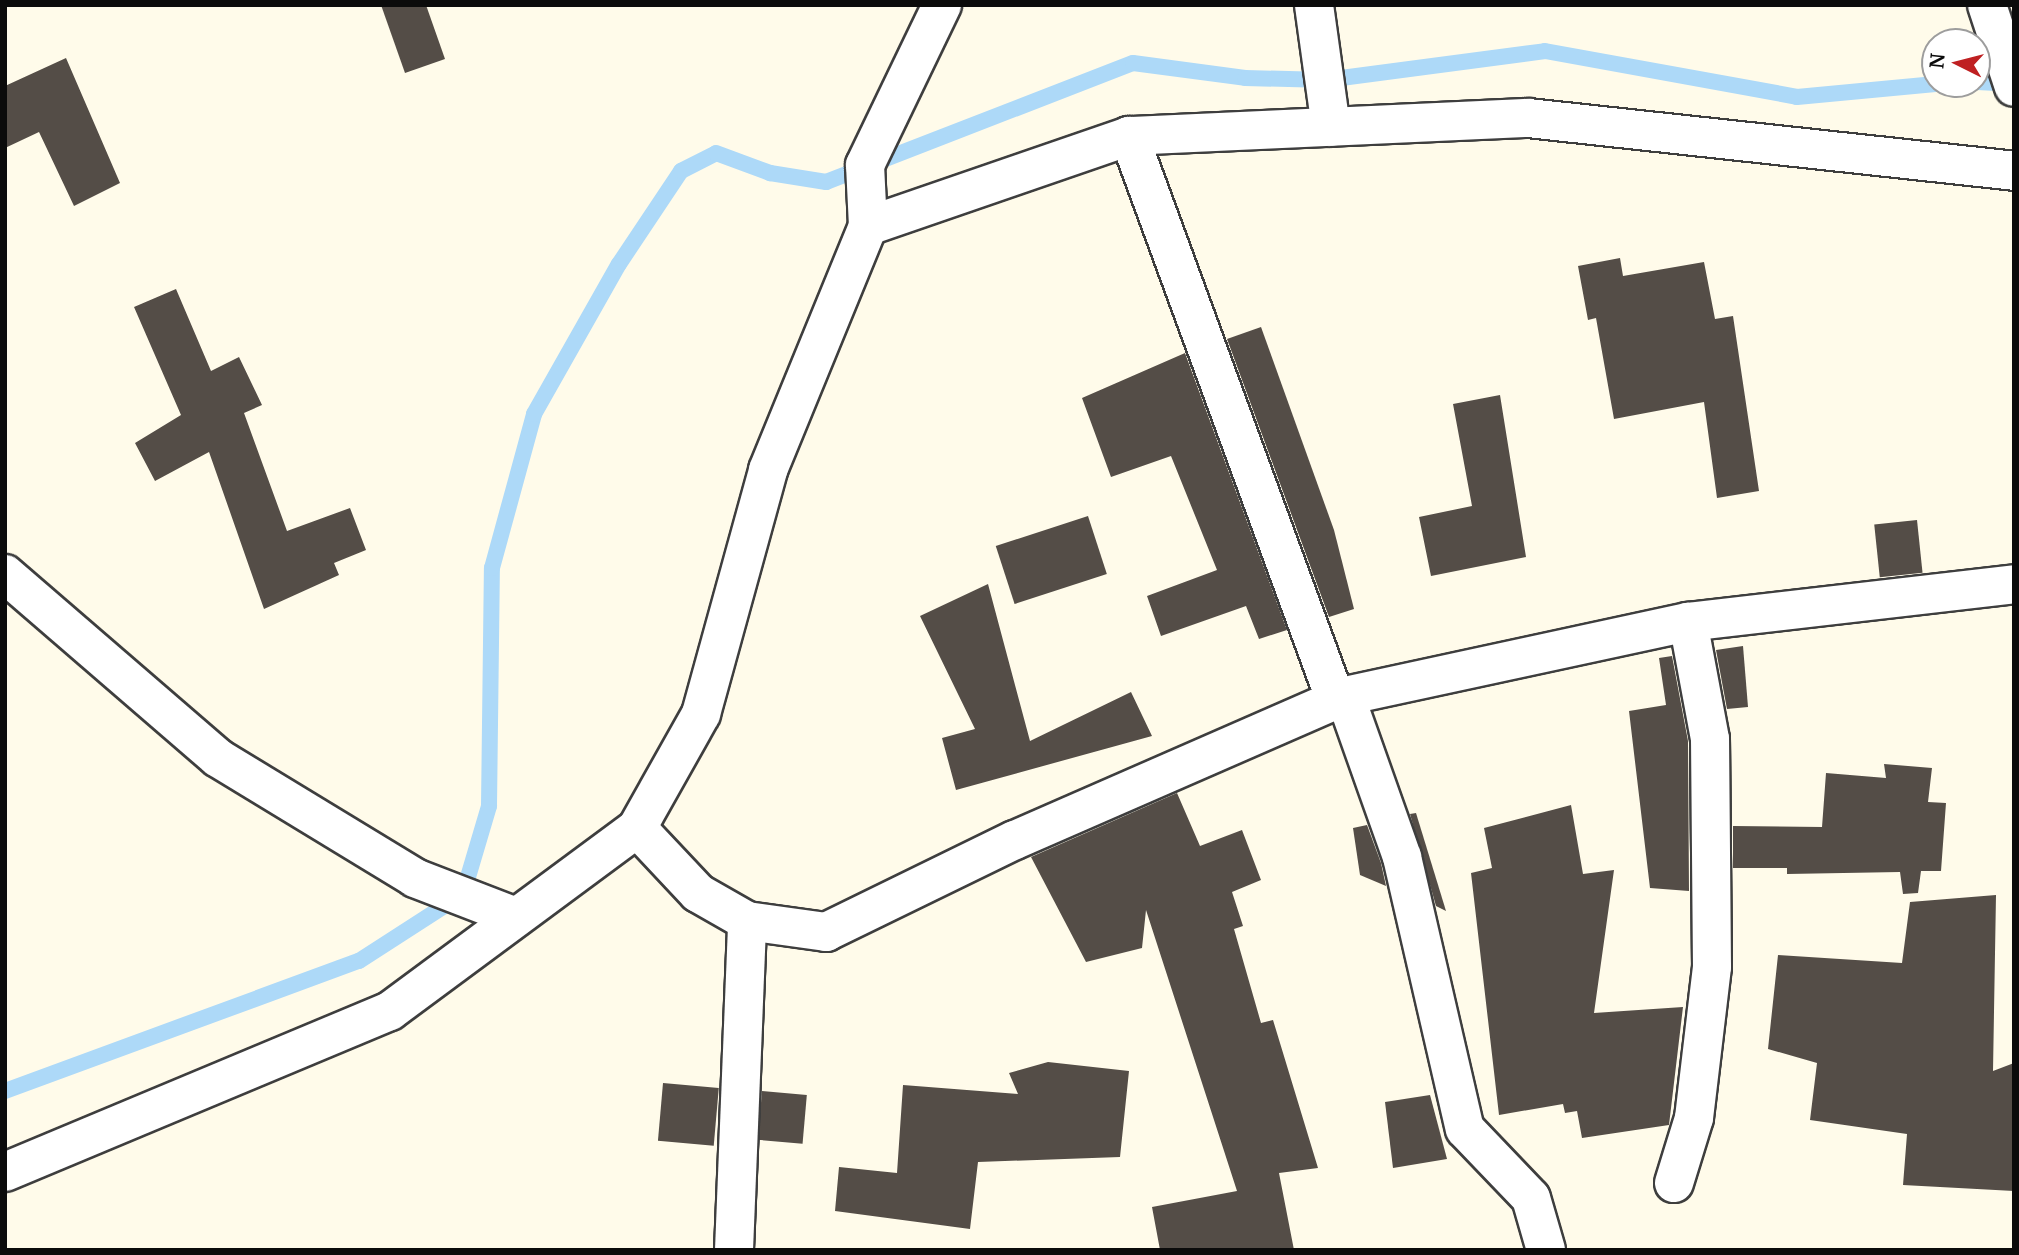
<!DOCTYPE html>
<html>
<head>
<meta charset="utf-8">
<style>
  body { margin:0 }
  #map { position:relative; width:2019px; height:1255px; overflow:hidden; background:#fffbea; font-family:Merriweather,serif }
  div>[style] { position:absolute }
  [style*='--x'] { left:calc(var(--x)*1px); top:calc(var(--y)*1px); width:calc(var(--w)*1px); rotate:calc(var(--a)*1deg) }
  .stream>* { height:16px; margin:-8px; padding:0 8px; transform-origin:8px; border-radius:8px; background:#add9f8 }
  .building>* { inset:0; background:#544d47; transform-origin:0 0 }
  .roads { filter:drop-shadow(2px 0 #3e3e3e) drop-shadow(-2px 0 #3e3e3e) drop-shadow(0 2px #3e3e3e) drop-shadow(0 -2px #3e3e3e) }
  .minor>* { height:38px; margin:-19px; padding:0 19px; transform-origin:19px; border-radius:19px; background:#fff }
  span { translate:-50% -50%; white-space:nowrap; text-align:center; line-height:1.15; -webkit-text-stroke:7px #fff; paint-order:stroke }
  .frame { position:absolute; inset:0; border:7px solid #0b0b0b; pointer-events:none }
  .north { position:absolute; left:1921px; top:28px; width:70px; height:70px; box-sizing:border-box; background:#fff; border:2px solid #9d9d9d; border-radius:50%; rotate:276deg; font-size:19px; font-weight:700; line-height:28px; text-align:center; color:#0b0b0b }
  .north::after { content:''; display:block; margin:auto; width:24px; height:32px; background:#bf2022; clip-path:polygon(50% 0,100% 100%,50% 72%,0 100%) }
</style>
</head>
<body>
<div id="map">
  <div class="stream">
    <i style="--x:1977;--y:82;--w:34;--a:3"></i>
    <i style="--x:5;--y:1091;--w:377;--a:-20.2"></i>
    <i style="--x:359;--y:961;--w:124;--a:-32.8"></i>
    <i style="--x:463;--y:894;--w:92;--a:-73.5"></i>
    <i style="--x:489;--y:806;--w:238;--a:-89.3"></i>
    <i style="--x:492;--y:568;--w:160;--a:-74.7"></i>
    <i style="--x:534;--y:414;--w:172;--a:-60.5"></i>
    <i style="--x:619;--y:264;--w:112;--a:-56.3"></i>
    <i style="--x:681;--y:171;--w:39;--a:-27"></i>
    <i style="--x:716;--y:153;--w:58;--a:20.3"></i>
    <i style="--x:770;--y:173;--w:57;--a:9.1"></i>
    <i style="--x:826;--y:182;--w:329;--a:-21.2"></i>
    <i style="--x:1133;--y:63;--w:113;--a:7.6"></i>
    <i style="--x:1245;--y:78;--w:81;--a:1.4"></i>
    <i style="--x:1326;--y:80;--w:221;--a:-7.5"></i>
    <i style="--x:1545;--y:51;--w:256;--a:10.3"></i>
    <i style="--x:1797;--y:97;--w:139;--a:-5.4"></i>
  </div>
  <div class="building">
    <i style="clip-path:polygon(381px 5px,426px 5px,445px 59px,405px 73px)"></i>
    <i style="clip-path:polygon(66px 58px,120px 183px,74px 206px,39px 132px,5px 148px,5px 86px)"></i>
    <i style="clip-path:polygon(1620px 258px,1623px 276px,1704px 262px,1715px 319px,1733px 316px,1759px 491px,1717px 498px,1704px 402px,1614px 419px,1596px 318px,1588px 320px,1578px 266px)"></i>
    <i style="clip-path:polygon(176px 289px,211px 371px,239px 357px,262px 405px,244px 413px,287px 531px,350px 508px,366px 550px,334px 563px,339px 575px,264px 609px,209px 452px,155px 481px,135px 443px,181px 415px,134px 307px)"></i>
    <i style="clip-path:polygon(1261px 327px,1334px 530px,1354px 609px,1329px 617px,1227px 339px)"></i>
    <i style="clip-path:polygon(1185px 353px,1287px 630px,1259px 639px,1246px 606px,1161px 636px,1147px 596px,1217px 570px,1171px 456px,1111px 477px,1082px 398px)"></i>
    <i style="clip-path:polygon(1500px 395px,1526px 557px,1431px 576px,1419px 517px,1472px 506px,1453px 404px)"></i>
    <i style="left:1088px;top:516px;width:61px;height:97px;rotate:72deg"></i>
    <i style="left:1917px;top:520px;width:53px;height:43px;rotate:84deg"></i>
    <i style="clip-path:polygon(988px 584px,1030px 741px,1131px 692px,1152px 736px,956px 790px,942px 738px,975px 729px,920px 616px)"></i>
    <i style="clip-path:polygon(1743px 646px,1748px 707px,1727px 709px,1716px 650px)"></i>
    <i style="clip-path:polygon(1672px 656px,1688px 741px,1689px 891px,1650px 888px,1629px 711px,1666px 705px,1659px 658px)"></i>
    <i style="clip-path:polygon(1884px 764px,1932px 768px,1928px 802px,1946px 803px,1941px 871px,1921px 871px,1918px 893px,1903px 894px,1900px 872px,1787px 874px,1787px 868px,1733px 868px,1733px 826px,1822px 827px,1826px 773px,1886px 778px)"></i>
    <i style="clip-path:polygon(1177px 793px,1200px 846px,1242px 830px,1261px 880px,1232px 892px,1243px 926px,1234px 929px,1261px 1023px,1273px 1020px,1318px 1168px,1279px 1173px,1294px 1250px,1160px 1250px,1152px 1207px,1237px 1191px,1146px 910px,1142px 948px,1086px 962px,1031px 857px)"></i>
    <i style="clip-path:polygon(1571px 805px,1583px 874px,1614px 870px,1594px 1013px,1683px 1007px,1669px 1125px,1582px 1138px,1577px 1111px,1565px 1113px,1563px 1104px,1499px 1115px,1471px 873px,1492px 868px,1484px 828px)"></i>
    <i style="clip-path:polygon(1416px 813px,1446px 911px,1436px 906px,1410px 814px)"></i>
    <i style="clip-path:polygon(1367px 825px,1381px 863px,1386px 886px,1360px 875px,1353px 828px)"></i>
    <i style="clip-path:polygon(1996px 895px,1993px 1071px,2014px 1063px,2014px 1191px,1903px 1185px,1907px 1134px,1810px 1120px,1817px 1063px,1768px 1049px,1778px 955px,1902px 963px,1910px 902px)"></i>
    <i style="clip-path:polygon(1048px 1062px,1129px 1071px,1120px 1157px,978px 1162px,970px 1229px,835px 1211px,839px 1167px,897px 1173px,903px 1085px,1018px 1094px,1009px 1073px)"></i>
    <i style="left:663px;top:1083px;width:56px;height:58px;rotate:5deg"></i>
    <i style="left:762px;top:1091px;width:45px;height:49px;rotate:5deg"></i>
    <i style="clip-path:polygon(1430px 1095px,1447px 1159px,1393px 1168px,1385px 1102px)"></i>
  </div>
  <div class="roads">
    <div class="minor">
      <i style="--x:1314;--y:5;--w:123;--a:82.1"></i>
      <i style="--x:1987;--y:5;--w:86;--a:71.8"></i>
      <i style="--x:1129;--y:136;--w:602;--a:69.88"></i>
      <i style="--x:868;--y:226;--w:276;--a:-19"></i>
      <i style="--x:1129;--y:136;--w:399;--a:-2.6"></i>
      <i style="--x:1528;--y:118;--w:489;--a:6.2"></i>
      <i style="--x:5;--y:574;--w:281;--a:40.8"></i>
      <i style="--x:218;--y:758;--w:231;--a:31.3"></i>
      <i style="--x:415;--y:878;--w:108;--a:21.1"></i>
      <i style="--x:1345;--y:696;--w:171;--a:70.5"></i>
      <i style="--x:1402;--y:857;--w:279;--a:77"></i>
      <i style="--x:1465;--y:1129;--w:95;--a:46.3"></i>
      <i style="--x:1531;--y:1198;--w:54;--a:73.9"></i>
      <i style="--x:637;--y:828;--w:89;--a:46.8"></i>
      <i style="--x:698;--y:893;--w:56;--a:29.7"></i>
      <i style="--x:747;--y:921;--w:80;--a:7.9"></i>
      <i style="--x:826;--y:932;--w:210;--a:-26"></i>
      <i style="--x:1015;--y:840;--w:360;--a:-23.6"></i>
      <i style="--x:1345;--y:696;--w:351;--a:-12.2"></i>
      <i style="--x:1688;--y:622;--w:328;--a:-6.6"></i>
      <i style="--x:5;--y:1172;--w:417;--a:-22.7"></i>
      <i style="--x:390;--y:1011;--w:307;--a:-36.5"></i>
      <i style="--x:637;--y:828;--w:131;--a:-60.7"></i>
      <i style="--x:701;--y:714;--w:253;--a:-74.6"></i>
      <i style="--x:768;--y:470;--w:264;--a:-67.7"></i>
      <i style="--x:868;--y:226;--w:61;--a:-92.8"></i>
      <i style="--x:865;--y:165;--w:178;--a:-64.3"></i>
      <i style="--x:1674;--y:1183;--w:68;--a:-72.9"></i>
      <i style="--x:1694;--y:1118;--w:152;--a:-83.2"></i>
      <i style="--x:1712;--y:967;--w:228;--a:-90.5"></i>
      <i style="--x:1710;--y:739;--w:119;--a:-100.6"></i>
      <i style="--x:734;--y:1250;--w:329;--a:-87.7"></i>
    </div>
  </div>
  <div class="frame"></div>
  <div class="north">N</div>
</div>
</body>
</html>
